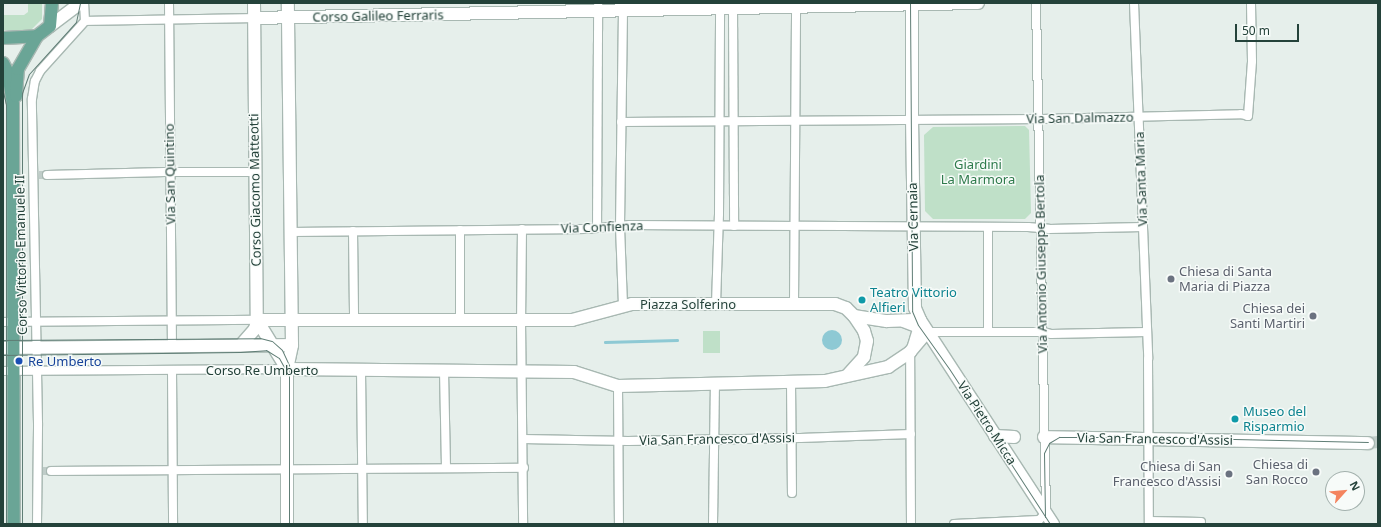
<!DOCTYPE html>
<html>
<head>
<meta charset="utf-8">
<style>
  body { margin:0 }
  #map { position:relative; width:1381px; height:527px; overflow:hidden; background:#e6efeb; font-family:"Noto Sans",sans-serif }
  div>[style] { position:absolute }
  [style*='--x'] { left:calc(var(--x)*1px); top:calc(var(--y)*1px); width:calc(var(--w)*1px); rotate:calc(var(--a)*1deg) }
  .green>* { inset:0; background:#bfe0c8; transform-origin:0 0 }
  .water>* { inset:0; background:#8ec9d4 }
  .round { border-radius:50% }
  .stream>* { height:2.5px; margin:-1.25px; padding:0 1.25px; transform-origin:1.25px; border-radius:1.25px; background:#8ec9d4 }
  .street-tunnel>* { height:8px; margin-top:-4px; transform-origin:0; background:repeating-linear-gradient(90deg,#bfccc8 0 8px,transparent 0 12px) }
  .secondary-tunnel>* { height:12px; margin-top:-6px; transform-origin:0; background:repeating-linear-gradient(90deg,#bfccc8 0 12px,transparent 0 18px) }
  .roads { filter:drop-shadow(1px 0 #a8b8b2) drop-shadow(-1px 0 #a8b8b2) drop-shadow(0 1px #a8b8b2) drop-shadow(0 -1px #a8b8b2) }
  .street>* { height:8px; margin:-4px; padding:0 4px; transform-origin:4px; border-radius:4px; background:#fff }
  .secondary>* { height:12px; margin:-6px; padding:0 6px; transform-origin:6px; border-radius:6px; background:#fff }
  .primary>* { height:12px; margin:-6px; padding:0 6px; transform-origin:6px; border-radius:6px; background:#6aa596 }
  .tram>* { height:1px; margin:-0.5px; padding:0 0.5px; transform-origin:0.5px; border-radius:0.5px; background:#5f7d75 }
  .dots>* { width:11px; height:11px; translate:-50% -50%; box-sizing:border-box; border:2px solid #f7fbf9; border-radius:50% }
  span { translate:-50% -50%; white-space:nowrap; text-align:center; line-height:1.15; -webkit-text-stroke:3px #f7fbf9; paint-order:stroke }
  .street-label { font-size:13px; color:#24423a }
  .park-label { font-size:13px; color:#2d7a4b }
  .worship-label { font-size:13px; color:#5b616d }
  .left { translate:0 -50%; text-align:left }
  .right { translate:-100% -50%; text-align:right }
  .culture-label { font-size:13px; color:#0d838f }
  .transit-label { font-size:13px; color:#164399 }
  .frame { position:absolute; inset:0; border:4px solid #24423a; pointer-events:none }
  .north { position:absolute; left:1325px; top:471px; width:40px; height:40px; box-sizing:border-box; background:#f7fbf9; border:1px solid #a3b1ad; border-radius:50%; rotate:63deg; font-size:11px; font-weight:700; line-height:16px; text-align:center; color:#24423a }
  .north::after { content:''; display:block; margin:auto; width:14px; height:18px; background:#f4845f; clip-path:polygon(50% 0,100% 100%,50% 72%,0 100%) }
  .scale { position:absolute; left:1235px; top:24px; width:64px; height:18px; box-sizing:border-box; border:2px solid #24423a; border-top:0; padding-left:5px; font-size:12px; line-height:14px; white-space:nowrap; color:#24423a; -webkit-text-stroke:3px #f7fbf9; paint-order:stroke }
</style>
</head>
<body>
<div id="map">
  <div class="green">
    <i style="clip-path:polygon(28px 3px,42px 3px,42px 19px,31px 30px,3px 30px,3px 15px,24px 15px,28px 12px)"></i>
    <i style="clip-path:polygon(1025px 126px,1029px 130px,1031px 213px,1025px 219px,933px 219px,925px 211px,924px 135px,933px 127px)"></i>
    <i style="left:703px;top:331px;width:17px;height:22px"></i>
  </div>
  <div class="water">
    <i class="round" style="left:822px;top:330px;width:20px;height:20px"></i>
  </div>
  <div class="stream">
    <i style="--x:605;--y:342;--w:72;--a:-1.6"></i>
  </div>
  <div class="street-tunnel">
    <i style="--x:39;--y:175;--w:8;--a:0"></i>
    <i style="--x:43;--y:471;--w:8;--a:0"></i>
  </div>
  <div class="secondary-tunnel">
    <i style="--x:1368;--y:443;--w:10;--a:-6"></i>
  </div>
  <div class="roads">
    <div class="street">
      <i style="--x:169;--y:3;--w:343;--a:89.5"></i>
      <i style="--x:1036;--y:3;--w:509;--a:88.87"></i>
      <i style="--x:1134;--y:3;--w:356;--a:87.7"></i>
      <i style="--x:1148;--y:359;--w:165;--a:89.7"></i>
      <i style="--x:733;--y:9;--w:217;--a:89.7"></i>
      <i style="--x:85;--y:21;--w:169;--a:-1"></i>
      <i style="--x:621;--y:122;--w:421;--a:-0.4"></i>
      <i style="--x:1042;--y:119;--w:199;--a:-1.4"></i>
      <i style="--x:1241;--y:114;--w:7;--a:16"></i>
      <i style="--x:1248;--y:116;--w:55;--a:-85.8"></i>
      <i style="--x:1252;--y:61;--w:58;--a:-91"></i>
      <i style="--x:47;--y:175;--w:118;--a:-1.5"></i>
      <i style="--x:165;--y:172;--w:90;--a:0"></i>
      <i style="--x:597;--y:228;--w:225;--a:-89.7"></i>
      <i style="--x:988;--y:228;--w:104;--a:90"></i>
      <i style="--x:522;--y:229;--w:91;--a:90.6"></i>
      <i style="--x:521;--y:320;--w:204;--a:89.4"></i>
      <i style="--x:353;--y:231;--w:88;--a:89.3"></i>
      <i style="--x:291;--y:232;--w:295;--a:-0.6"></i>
      <i style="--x:586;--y:229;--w:44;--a:-5.2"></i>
      <i style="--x:630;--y:225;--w:398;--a:0.3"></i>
      <i style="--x:1028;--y:227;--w:21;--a:5"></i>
      <i style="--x:1049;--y:229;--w:94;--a:-1.2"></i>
      <i style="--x:716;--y:304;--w:90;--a:-88.1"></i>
      <i style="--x:719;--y:214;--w:205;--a:-89.7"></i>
      <i style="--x:794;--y:304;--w:296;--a:-89.6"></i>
      <i style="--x:623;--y:305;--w:79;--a:-92.2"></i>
      <i style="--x:620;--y:226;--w:214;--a:-89.2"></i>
      <i style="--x:460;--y:319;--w:89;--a:-90"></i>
      <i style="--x:3;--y:322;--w:254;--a:-0.5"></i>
      <i style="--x:903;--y:323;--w:26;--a:21"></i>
      <i style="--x:927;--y:332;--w:116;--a:0"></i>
      <i style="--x:1043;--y:332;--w:8;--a:14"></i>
      <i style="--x:1051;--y:334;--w:95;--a:-1.2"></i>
      <i style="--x:172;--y:370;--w:154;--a:89.6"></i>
      <i style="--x:3;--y:371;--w:284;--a:-0.4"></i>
      <i style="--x:361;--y:371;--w:153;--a:89.3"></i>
      <i style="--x:444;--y:371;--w:96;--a:88.8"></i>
      <i style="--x:791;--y:382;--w:111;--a:89.5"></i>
      <i style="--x:618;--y:386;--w:138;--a:89.6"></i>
      <i style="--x:523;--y:439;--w:105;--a:1.1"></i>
      <i style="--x:628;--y:441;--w:172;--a:-1"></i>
      <i style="--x:800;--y:438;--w:111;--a:-2.1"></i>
      <i style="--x:51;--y:471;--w:473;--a:-0.4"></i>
      <i style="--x:1149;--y:521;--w:52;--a:1.1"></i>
      <i style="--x:37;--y:524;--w:101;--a:-89.4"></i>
      <i style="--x:38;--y:423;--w:324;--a:-91.1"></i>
      <i style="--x:32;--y:99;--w:18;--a:-81"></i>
      <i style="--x:35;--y:81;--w:11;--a:-63"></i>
      <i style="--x:40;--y:71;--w:67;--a:-48"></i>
      <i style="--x:85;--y:21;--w:18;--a:-93"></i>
      <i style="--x:713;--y:524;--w:141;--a:-89.2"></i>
      <i style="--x:911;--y:524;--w:172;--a:-90.3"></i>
      <i style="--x:910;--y:352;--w:30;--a:-73"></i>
      <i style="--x:954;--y:524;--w:85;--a:-2.7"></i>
      <i style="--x:1039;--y:520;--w:10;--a:-45"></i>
    </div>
    <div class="secondary">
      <i style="--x:254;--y:3;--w:317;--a:89.5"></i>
      <i style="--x:257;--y:320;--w:57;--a:58.5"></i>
      <i style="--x:912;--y:3;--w:116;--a:90"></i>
      <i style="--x:912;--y:119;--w:189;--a:89.1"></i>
      <i style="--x:915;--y:308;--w:13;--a:67"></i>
      <i style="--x:920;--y:320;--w:244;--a:56.9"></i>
      <i style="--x:254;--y:18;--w:724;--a:-1.19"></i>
      <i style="--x:50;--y:26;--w:39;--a:-37"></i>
      <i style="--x:854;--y:316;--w:33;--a:9"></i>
      <i style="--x:887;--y:321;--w:33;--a:-2"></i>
      <i style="--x:257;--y:320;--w:315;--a:0"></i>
      <i style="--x:572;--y:320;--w:62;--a:-14.9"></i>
      <i style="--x:632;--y:304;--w:203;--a:0"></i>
      <i style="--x:835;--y:304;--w:12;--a:20"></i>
      <i style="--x:846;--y:308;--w:11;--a:45"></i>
      <i style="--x:854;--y:316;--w:18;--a:56"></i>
      <i style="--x:864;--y:331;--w:10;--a:73"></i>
      <i style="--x:867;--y:341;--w:16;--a:101"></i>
      <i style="--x:864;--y:357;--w:25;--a:132"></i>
      <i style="--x:241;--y:345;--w:21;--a:-49"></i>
      <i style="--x:255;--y:329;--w:9;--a:-77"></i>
      <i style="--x:3;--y:348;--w:289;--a:-0.6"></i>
      <i style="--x:287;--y:369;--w:287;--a:0.6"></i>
      <i style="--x:574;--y:372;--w:46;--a:17.7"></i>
      <i style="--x:618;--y:386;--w:207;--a:-1.4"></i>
      <i style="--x:825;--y:381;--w:65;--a:-12.5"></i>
      <i style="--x:888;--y:367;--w:27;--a:-34"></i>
      <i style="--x:910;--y:352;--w:26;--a:-50"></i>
      <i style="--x:995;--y:436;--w:19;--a:3"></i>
      <i style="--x:1044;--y:437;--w:324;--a:1.1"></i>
      <i style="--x:287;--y:524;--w:155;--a:-90"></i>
      <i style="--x:287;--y:369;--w:25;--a:-78"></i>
      <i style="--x:292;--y:345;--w:342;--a:-90.7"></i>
    </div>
    <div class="primary">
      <i style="--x:3;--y:38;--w:34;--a:-3"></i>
      <i style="--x:37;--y:36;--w:16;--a:-38"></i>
      <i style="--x:50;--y:26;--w:23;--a:-85"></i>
      <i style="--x:3;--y:63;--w:11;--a:63"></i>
      <i style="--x:8;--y:73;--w:31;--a:81"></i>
      <i style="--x:13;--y:104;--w:420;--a:89.9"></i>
      <i style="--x:16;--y:96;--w:27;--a:-86"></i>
      <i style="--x:18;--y:69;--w:38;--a:-60"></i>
    </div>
  </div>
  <div class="tram">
    <i style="--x:910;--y:3;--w:308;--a:89.6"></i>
    <i style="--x:912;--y:311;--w:15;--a:67"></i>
    <i style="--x:918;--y:325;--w:55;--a:54.6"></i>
    <i style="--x:950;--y:370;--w:184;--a:57"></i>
    <i style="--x:3;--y:92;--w:12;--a:76"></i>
    <i style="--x:6;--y:104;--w:420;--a:90"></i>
    <i style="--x:3;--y:340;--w:257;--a:-0.4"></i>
    <i style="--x:260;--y:338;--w:12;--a:14"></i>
    <i style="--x:272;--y:341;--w:13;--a:42"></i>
    <i style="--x:282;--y:350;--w:17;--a:65"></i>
    <i style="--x:289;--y:365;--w:159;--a:90"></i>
    <i style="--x:3;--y:355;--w:237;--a:-0.7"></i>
    <i style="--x:240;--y:352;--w:26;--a:-4"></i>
    <i style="--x:266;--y:350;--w:15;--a:32"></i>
    <i style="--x:279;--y:358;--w:10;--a:61"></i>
    <i style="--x:284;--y:367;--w:7;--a:82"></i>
    <i style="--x:1045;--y:517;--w:64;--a:-90.9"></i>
    <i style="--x:1044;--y:453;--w:11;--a:-63"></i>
    <i style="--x:1049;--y:443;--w:12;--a:-31"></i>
    <i style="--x:1059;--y:437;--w:86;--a:0"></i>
    <i style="--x:1145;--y:437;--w:223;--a:1.3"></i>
    <i style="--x:22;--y:524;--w:431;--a:-90"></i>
    <i style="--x:22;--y:93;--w:20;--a:-70"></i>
    <i style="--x:29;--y:74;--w:70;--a:-47.9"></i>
    <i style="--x:76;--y:22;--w:19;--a:-78"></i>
  </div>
  <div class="dots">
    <i style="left:1171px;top:279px;background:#6b7280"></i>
    <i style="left:862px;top:300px;background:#0f9aa8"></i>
    <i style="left:1313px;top:316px;background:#6b7280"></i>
    <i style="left:19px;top:361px;background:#1a4fb4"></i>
    <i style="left:1235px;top:419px;background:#0f9aa8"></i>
    <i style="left:1316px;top:472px;background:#6b7280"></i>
    <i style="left:1229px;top:474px;background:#6b7280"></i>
  </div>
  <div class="street-label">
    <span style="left:378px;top:16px;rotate:-1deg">Corso Galileo Ferraris</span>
    <span style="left:1080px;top:118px;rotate:-1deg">Via San Dalmazzo</span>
    <span style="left:170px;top:174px;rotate:-91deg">Via San Quintino</span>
    <span style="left:1141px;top:179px;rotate:-92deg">Via Santa Maria</span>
    <span style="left:255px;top:190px;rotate:-91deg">Corso Giacomo Matteotti</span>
    <span style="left:913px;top:217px;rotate:-91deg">Via Cernaia</span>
    <span style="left:602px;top:227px;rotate:-2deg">Via Confienza</span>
    <span style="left:21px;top:255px;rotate:-91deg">Corso Vittorio Emanuele II</span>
    <span style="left:1041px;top:264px;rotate:-91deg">Via Antonio Giuseppe Bertola</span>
    <span style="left:688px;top:304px">Piazza Solferino</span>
    <span style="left:262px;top:370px">Corso Re Umberto</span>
    <span style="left:987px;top:423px;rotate:57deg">Via Pietro Micca</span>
    <span style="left:717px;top:439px;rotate:-1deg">Via San Francesco d'Assisi</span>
    <span style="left:1155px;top:439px;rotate:1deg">Via San Francesco d'Assisi</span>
  </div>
  <div class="park-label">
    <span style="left:978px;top:172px">Giardini<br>La Marmora</span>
  </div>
  <div class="worship-label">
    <span class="left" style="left:1179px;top:279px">Chiesa di Santa<br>Maria di Piazza</span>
    <span class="right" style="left:1305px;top:316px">Chiesa dei<br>Santi Martiri</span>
    <span class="right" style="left:1308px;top:472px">Chiesa di<br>San Rocco</span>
    <span class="right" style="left:1221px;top:474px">Chiesa di San<br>Francesco d'Assisi</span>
  </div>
  <div class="culture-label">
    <span class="left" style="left:870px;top:300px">Teatro Vittorio<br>Alfieri</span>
    <span class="left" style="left:1243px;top:419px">Museo del<br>Risparmio</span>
  </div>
  <div class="transit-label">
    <span class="left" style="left:28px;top:361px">Re Umberto</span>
  </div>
  <div class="frame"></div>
  <div class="north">N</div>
  <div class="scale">50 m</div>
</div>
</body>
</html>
